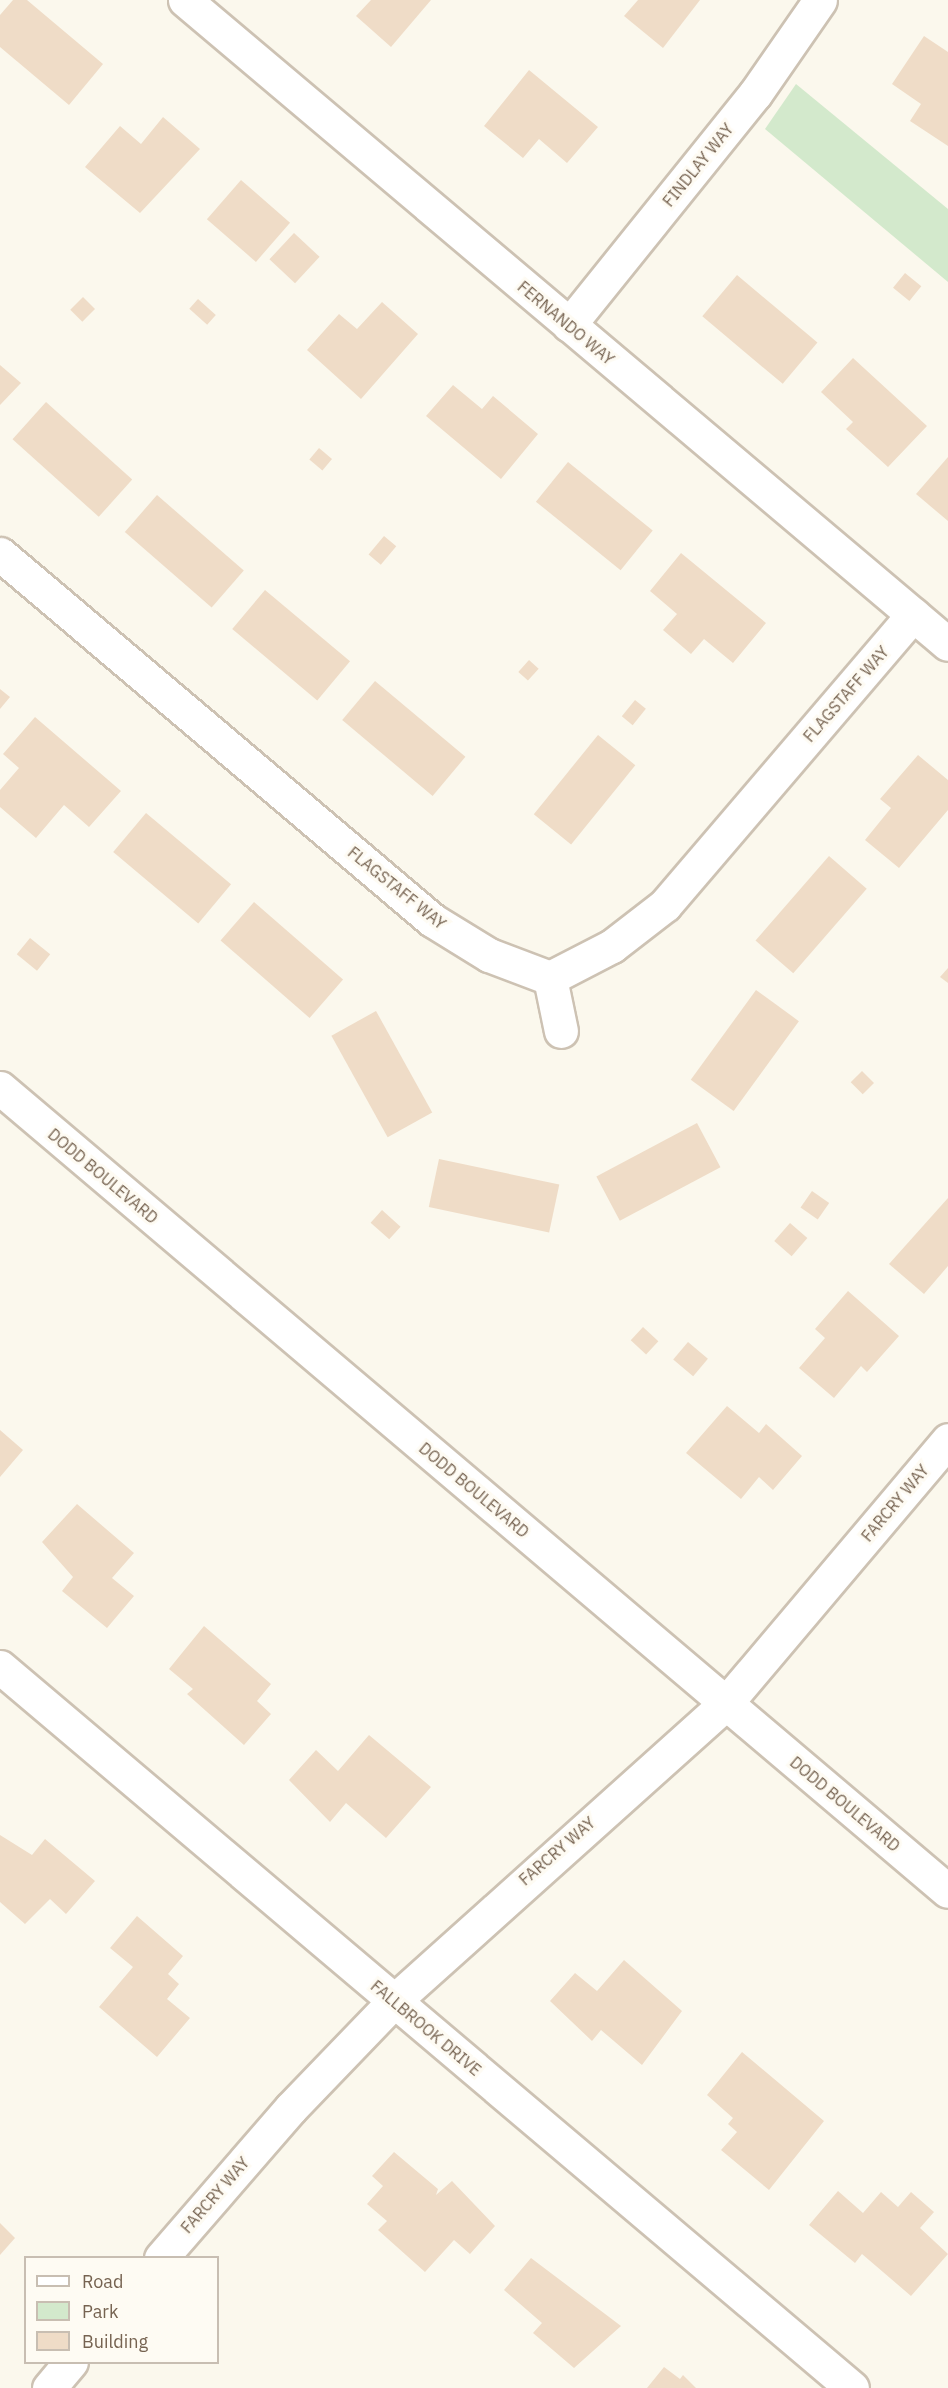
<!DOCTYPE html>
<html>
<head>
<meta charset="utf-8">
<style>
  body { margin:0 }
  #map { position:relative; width:948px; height:2388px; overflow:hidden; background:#fbf8ed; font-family:"IBM Plex Sans",sans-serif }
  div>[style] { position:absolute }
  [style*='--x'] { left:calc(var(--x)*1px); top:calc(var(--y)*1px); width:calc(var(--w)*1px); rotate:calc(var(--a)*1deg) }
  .green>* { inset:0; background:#d3e9cc }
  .building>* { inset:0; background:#efdcc7; transform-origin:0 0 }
  .roads { filter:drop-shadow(2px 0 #cdc2b3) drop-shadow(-2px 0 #cdc2b3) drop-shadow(0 2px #cdc2b3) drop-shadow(0 -2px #cdc2b3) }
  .minor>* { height:33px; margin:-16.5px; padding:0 16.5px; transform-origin:16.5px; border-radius:16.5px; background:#fff }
  .tertiary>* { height:33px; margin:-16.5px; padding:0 16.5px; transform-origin:16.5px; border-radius:16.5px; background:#fff }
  span { translate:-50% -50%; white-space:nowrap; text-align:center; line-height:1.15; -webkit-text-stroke:6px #fefbf3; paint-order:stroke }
  .street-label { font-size:16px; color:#766351 }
  .legend { position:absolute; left:24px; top:2256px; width:195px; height:108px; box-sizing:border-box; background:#fefbf3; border:2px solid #c8beb2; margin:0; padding:8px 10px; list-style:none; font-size:18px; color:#766351 }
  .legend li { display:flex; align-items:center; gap:12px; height:30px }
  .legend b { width:30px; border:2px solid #c8beb2 }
</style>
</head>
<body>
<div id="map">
  <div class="green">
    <i style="clip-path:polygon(796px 84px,948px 209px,948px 282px,765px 129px)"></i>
  </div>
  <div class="building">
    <i style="clip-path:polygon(13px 0,27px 0,103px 64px,69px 105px,0 47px,0 15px)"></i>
    <i style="clip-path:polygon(371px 0,431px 0,391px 47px,356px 16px)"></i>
    <i style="clip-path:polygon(638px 0,700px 0,663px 48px,624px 16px)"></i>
    <i style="clip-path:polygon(924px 36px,948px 52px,948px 146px,910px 121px,921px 104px,892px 84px)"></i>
    <i style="clip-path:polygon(529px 70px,598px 127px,567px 163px,539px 139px,523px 158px,484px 126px)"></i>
    <i style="clip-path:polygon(163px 117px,200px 149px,140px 213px,85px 167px,120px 126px,141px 144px)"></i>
    <i style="left:241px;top:180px;width:65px;height:52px;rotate:41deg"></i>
    <i style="left:294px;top:233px;width:35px;height:36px;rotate:43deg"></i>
    <i style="left:905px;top:273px;width:21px;height:19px;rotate:39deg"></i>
    <i style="left:737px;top:275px;width:105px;height:54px;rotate:40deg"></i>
    <i style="left:83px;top:297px;width:17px;height:18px;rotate:45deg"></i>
    <i style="left:198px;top:299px;width:24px;height:13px;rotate:42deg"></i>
    <i style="clip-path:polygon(382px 302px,418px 334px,361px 399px,307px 350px,339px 314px,357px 329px)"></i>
    <i style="clip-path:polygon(853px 358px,927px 426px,888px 467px,846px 429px,853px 422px,821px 392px)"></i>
    <i style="clip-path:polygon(0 365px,21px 383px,0 405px)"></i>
    <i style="clip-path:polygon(453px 385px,482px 409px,493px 396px,538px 434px,501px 479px,426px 416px)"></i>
    <i style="left:46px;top:402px;width:116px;height:50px;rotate:42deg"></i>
    <i style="left:319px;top:448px;width:17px;height:15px;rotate:40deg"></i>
    <i style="clip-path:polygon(948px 457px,948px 521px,916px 494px)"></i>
    <i style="left:568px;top:462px;width:109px;height:51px;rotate:39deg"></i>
    <i style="left:157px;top:495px;width:115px;height:49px;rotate:41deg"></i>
    <i style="left:384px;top:536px;width:16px;height:24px;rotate:40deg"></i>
    <i style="clip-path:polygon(681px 553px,766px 623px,733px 663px,704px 639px,691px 654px,663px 630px,677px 614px,650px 591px)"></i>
    <i style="left:265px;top:590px;width:111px;height:51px;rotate:40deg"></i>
    <i style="left:529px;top:660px;width:13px;height:16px;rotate:42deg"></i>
    <i style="left:375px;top:681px;width:118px;height:51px;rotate:40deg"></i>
    <i style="clip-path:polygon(0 689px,10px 697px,0 709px)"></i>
    <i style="left:635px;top:700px;width:14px;height:21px;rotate:39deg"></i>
    <i style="clip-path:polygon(35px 717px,121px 791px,89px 827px,64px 805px,36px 838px,0 807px,0 790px,19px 768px,3px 754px)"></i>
    <i style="left:598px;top:735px;width:48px;height:102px;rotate:39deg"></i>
    <i style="clip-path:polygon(918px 755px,948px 780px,948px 810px,899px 868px,865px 840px,891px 808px,880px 799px)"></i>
    <i style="left:146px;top:813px;width:111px;height:51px;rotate:40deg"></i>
    <i style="left:829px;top:856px;width:50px;height:112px;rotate:41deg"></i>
    <i style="left:254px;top:902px;width:118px;height:51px;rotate:41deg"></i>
    <i style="left:30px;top:938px;width:26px;height:21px;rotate:39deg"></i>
    <i style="clip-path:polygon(948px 968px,948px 983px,940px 977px)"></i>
    <i style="left:756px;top:990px;width:53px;height:111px;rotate:36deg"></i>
    <i style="left:376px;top:1011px;width:116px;height:51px;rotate:61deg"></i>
    <i style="left:862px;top:1071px;width:17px;height:16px;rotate:45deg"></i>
    <i style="left:697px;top:1123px;width:50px;height:114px;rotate:62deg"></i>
    <i style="left:439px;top:1159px;width:123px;height:49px;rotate:12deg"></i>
    <i style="left:812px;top:1191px;width:21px;height:20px;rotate:35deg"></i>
    <i style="clip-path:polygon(948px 1198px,948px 1266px,924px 1294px,889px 1264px)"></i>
    <i style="left:382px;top:1210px;width:25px;height:17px;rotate:42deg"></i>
    <i style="left:790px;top:1223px;width:23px;height:24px;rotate:41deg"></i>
    <i style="clip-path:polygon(848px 1291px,899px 1336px,867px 1372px,861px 1366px,834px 1398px,799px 1368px,825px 1338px,815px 1329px)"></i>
    <i style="left:643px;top:1327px;width:21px;height:18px;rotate:43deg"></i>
    <i style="left:688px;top:1342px;width:26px;height:23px;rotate:40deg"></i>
    <i style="clip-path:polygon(727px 1406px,759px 1433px,766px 1424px,802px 1456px,773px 1490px,759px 1477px,741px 1499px,686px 1453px)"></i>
    <i style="clip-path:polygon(0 1430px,23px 1450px,0 1477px)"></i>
    <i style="clip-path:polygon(77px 1504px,134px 1553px,112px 1578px,134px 1596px,107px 1628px,62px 1591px,73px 1577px,42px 1542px)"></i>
    <i style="clip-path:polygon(204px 1626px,271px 1684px,257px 1701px,271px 1714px,244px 1745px,187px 1694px,193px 1689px,169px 1669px)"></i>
    <i style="clip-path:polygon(369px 1735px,431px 1787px,386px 1838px,346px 1803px,330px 1822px,289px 1780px,316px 1750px,338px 1771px)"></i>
    <i style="clip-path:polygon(0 1835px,32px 1855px,45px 1839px,95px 1881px,66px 1914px,50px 1899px,25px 1924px,0 1902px)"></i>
    <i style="clip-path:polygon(137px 1916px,183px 1956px,168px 1974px,179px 1984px,167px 1999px,190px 2018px,157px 2057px,99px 2007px,133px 1967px,110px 1948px)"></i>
    <i style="clip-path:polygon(624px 1960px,682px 2011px,642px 2065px,601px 2030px,592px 2041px,550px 2001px,575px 1973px,597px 1991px)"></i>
    <i style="clip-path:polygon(742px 2052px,824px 2121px,769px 2190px,721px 2150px,737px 2132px,728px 2124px,733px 2118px,707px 2095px)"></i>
    <i style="clip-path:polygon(394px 2152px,438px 2189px,436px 2195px,452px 2181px,495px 2226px,470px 2254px,454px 2240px,425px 2272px,378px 2230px,387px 2221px,367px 2204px,383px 2186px,372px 2176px)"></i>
    <i style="clip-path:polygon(838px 2191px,863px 2213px,881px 2192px,898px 2207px,911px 2192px,934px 2212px,920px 2228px,948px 2254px,911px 2296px,862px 2254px,855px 2263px,809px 2225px)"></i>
    <i style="clip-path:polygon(0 2223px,15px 2238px,0 2255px)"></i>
    <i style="clip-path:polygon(531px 2258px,621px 2326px,574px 2368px,533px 2333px,542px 2323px,504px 2290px)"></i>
    <i style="clip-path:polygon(664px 2367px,680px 2379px,683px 2375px,696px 2388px,647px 2388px)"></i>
  </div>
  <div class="roads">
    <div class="minor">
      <i style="--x:185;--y:0;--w:998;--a:40.17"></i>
      <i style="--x:569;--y:325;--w:297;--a:-51.2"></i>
      <i style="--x:755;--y:94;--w:114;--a:-55.3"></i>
      <i style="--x:0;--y:554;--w:566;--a:40.27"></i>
      <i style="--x:432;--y:920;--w:67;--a:31.6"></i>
      <i style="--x:489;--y:955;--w:65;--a:20.7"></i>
      <i style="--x:550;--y:978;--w:70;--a:-27.3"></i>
      <i style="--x:612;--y:946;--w:67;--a:-37.7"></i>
      <i style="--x:665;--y:905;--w:382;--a:-49.5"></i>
      <i style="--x:550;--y:978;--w:54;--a:78.3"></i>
      <i style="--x:0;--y:1667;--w:1116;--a:40.24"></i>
      <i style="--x:161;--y:2258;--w:198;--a:-49.1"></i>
      <i style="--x:291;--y:2108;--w:149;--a:-46.1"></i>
      <i style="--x:394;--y:2001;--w:446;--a:-41.9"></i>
      <i style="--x:726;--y:1703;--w:344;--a:-49.8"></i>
      <i style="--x:49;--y:2388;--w:34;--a:-50"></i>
    </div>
    <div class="tertiary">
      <i style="--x:0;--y:1088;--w:1242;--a:40.27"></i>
    </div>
  </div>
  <div class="street-label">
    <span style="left:698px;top:165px;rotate:-51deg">FINDLAY WAY</span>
    <span style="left:566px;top:323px;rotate:40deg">FERNANDO WAY</span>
    <span style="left:846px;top:694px;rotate:-49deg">FLAGSTAFF WAY</span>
    <span style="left:397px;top:888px;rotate:39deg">FLAGSTAFF WAY</span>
    <span style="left:103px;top:1176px;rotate:40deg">DODD BOULEVARD</span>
    <span style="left:474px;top:1490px;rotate:40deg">DODD BOULEVARD</span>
    <span style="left:895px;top:1503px;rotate:-50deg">FARCRY WAY</span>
    <span style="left:845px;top:1804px;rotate:40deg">DODD BOULEVARD</span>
    <span style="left:557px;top:1851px;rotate:-41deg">FARCRY WAY</span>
    <span style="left:426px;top:2028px;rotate:40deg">FALLBROOK DRIVE</span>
    <span style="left:215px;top:2195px;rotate:-49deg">FARCRY WAY</span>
  </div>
  <ul class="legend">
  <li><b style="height:8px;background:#fff"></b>Road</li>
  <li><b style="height:16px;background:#d3e9cc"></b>Park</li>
  <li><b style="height:16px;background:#efdcc7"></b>Building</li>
  </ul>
</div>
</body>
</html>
